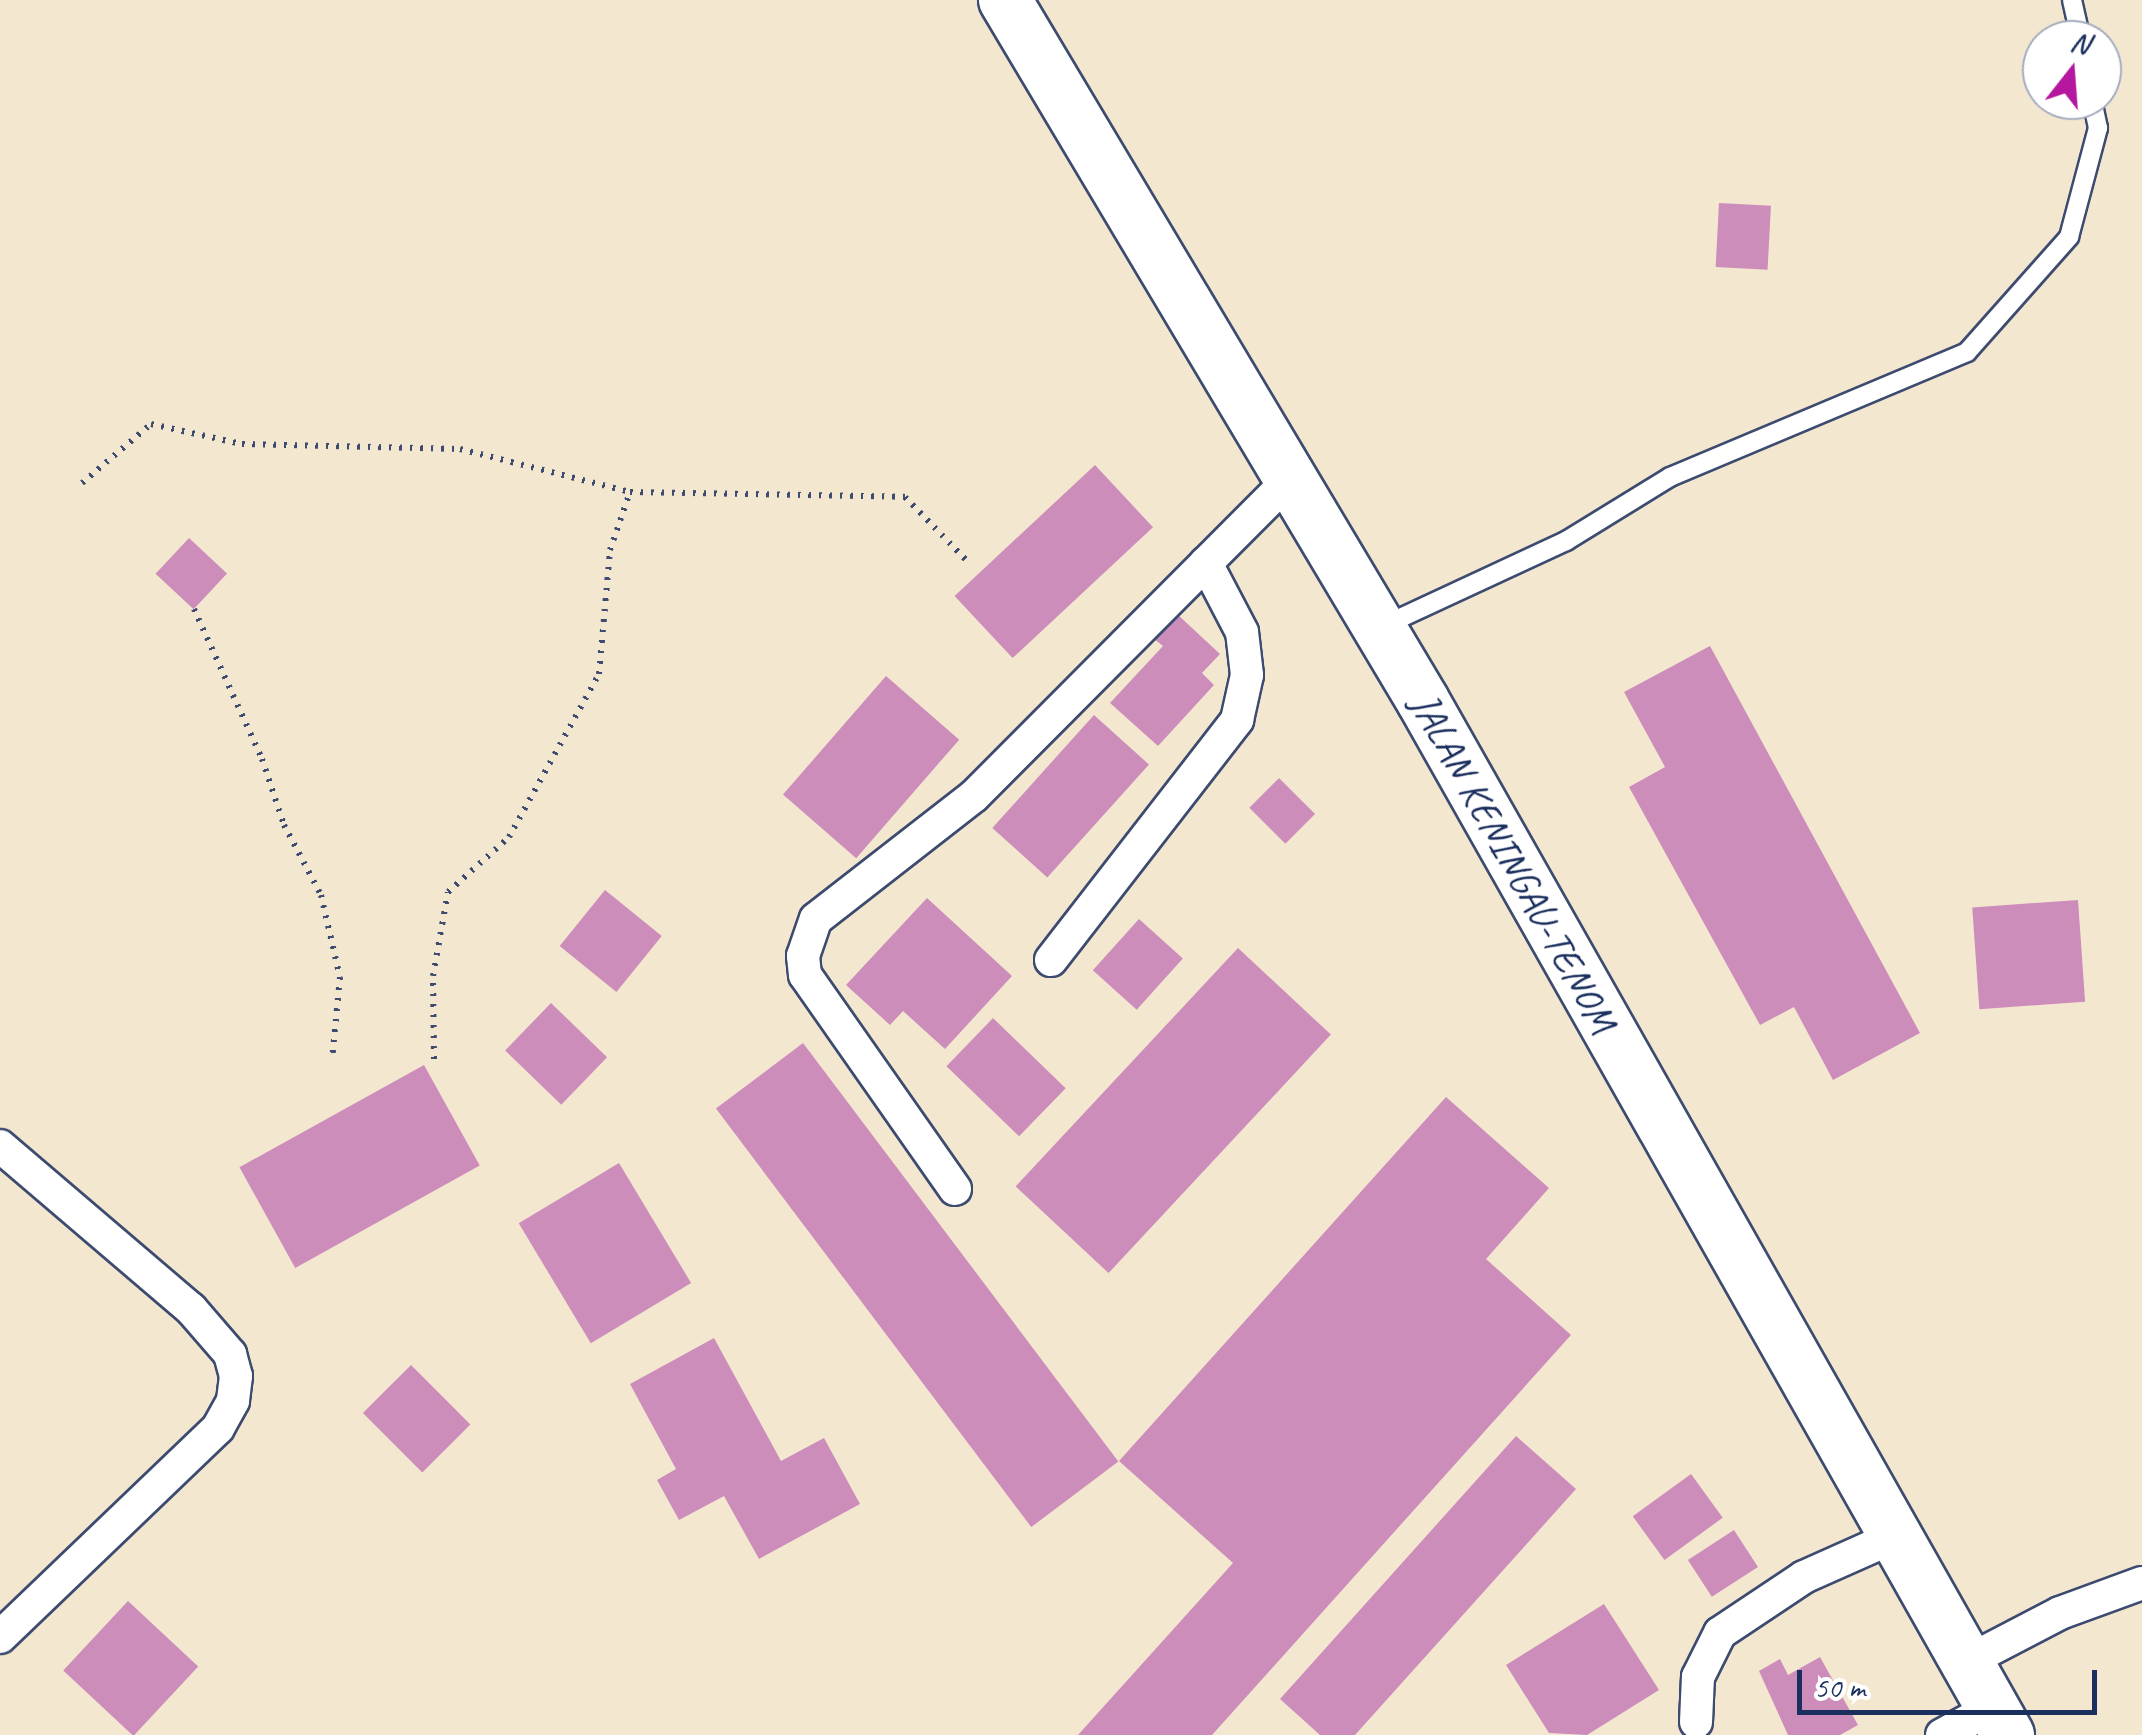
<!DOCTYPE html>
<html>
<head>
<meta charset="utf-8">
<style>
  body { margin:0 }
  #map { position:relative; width:2142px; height:1735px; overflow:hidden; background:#f4e7d0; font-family:Caveat,sans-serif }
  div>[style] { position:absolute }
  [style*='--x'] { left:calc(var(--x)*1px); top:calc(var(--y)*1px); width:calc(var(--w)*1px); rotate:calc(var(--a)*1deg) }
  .building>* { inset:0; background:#cc8dbb; transform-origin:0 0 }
  .path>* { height:6px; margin-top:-3px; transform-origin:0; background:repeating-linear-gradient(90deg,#3c4b6f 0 2.5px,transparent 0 10.5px) }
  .roads { filter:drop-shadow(2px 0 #3c4b6f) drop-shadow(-2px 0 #3c4b6f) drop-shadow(0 2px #3c4b6f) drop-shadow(0 -2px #3c4b6f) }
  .lane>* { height:18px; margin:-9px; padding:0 9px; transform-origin:9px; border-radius:9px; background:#fff }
  .street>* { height:32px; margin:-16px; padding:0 16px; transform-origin:16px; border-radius:16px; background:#fff }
  .primary>* { height:52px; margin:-26px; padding:0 26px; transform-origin:26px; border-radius:26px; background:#fff }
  span { translate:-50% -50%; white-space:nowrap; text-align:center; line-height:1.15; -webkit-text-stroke:9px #fff; paint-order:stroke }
  .street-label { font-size:40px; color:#1b2f5e }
  .north { position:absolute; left:2022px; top:20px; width:100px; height:100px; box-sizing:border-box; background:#fff; border:2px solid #a4acbf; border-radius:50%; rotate:17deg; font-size:28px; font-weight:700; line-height:40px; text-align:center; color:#1b2f5e }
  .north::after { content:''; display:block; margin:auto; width:35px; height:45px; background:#b5179e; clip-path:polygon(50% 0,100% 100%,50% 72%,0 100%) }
  .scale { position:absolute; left:1797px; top:1670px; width:300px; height:45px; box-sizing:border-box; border:5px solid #1b2f5e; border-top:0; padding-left:12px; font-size:30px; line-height:35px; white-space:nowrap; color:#1b2f5e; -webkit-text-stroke:8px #fff; paint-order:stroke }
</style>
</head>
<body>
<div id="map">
  <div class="building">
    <i style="left:1719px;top:203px;width:52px;height:64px;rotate:3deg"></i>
    <i style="left:1095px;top:465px;width:85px;height:192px;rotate:47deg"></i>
    <i style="left:189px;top:538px;width:52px;height:49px;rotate:43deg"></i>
    <i style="clip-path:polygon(1177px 614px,1220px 654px,1202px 673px,1214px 685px,1158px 746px,1110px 703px,1163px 646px,1154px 639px)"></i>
    <i style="clip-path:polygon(1710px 646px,1920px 1033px,1833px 1080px,1794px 1007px,1760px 1025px,1629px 787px,1665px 767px,1624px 692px)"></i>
    <i style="left:886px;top:676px;width:97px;height:157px;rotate:41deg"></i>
    <i style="left:1094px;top:715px;width:74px;height:152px;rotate:42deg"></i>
    <i style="left:1279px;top:778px;width:51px;height:42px;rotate:45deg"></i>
    <i style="left:605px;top:890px;width:73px;height:72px;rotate:39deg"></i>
    <i style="clip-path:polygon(927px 898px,1012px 976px,945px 1049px,903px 1011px,890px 1025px,846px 985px)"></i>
    <i style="left:2078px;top:900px;width:102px;height:106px;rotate:86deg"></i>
    <i style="left:1139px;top:919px;width:59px;height:69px;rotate:42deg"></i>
    <i style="left:1238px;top:948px;width:127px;height:326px;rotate:43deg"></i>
    <i style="left:551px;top:1003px;width:78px;height:66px;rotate:44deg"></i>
    <i style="left:993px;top:1018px;width:101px;height:67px;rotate:44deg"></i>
    <i style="left:803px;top:1043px;width:524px;height:109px;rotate:53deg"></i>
    <i style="left:424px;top:1065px;width:115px;height:211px;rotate:61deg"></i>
    <i style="clip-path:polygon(1446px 1097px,1549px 1188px,1486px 1259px,1571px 1335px,1212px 1735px,1078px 1735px,1233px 1563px,1119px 1461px)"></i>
    <i style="left:619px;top:1163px;width:140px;height:117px;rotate:59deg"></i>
    <i style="clip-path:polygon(714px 1338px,781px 1461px,824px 1438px,860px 1504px,759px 1559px,724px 1496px,679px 1520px,657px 1480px,676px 1469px,630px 1384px)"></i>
    <i style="left:411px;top:1365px;width:84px;height:68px;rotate:45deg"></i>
    <i style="clip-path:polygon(1516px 1436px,1576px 1489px,1355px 1735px,1320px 1735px,1280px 1699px)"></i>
    <i style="left:1691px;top:1474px;width:54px;height:72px;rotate:54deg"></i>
    <i style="left:1734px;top:1530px;width:44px;height:55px;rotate:57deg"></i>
    <i style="left:128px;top:1601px;width:96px;height:95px;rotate:43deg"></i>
    <i style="clip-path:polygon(1604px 1604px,1659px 1690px,1587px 1735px,1549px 1733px,1506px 1665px)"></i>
    <i style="clip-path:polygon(1820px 1657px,1858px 1725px,1840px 1735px,1788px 1735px,1759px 1671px,1780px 1659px,1788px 1675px)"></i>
  </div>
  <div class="path">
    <i style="--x:82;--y:483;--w:91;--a:-40.5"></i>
    <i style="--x:151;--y:424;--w:93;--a:12.4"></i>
    <i style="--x:242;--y:444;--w:218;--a:1.3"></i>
    <i style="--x:460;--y:449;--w:175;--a:14.2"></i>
    <i style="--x:630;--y:492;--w:275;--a:1"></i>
    <i style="--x:905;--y:497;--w:88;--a:45.9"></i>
    <i style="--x:194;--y:609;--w:165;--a:65.6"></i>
    <i style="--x:262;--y:759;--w:70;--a:71.6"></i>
    <i style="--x:284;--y:825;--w:79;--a:62.1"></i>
    <i style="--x:321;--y:895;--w:84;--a:77"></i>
    <i style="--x:340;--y:977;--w:83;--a:95.5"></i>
    <i style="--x:434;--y:1059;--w:83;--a:-90.7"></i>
    <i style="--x:433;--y:976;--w:85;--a:-79.9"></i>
    <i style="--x:448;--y:892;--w:82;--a:-42"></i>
    <i style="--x:509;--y:837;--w:186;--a:-61.1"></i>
    <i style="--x:599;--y:674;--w:124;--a:-84.9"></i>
    <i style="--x:610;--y:550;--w:61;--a:-71"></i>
  </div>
  <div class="roads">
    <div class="lane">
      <i style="--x:2072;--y:0;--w:41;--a:77.3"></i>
      <i style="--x:1385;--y:625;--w:200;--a:-24.9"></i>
      <i style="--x:1566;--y:541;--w:122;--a:-31.6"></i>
      <i style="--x:1670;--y:477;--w:322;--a:-22.8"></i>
      <i style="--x:1967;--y:352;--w:154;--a:-48.4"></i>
      <i style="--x:2069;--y:237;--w:113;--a:-75.1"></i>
      <i style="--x:2098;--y:128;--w:29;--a:-102"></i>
    </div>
    <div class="street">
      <i style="--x:1051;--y:960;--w:304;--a:-52.2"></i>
      <i style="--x:1237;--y:720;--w:46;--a:-77.5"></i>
      <i style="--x:1247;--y:675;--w:43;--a:-96.6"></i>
      <i style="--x:1242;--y:632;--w:78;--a:-117.6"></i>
      <i style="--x:0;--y:1146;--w:251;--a:40.5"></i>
      <i style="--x:191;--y:1309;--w:60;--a:49.1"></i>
      <i style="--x:230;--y:1354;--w:23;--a:75"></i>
      <i style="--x:236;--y:1376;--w:25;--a:97"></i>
      <i style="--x:233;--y:1401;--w:31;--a:119"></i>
      <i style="--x:218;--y:1428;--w:302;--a:136.2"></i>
      <i style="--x:955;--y:1189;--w:261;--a:-125"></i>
      <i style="--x:805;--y:975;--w:19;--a:-96"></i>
      <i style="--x:803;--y:956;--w:39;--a:-71"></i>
      <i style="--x:816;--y:919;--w:200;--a:-37.9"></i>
      <i style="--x:974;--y:796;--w:448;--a:-45.1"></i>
      <i style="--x:1966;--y:1662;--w:106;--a:-27.5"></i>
      <i style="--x:2060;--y:1613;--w:87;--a:-20.1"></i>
      <i style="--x:1696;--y:1722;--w:45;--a:-87.5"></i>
      <i style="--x:1698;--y:1677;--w:49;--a:-63.4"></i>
      <i style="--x:1720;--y:1633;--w:101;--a:-33.7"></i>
      <i style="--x:1804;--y:1577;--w:101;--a:-24"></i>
      <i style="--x:1942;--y:1735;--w:57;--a:-28.4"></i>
    </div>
    <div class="primary">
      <i style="--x:1005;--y:0;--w:816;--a:59.19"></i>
      <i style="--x:1423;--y:701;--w:1188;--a:60.5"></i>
    </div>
  </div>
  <div class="street-label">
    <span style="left:1514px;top:863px;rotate:61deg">JALAN KENINGAU-TENOM</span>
  </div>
  <div class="north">N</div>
  <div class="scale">50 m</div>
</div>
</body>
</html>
